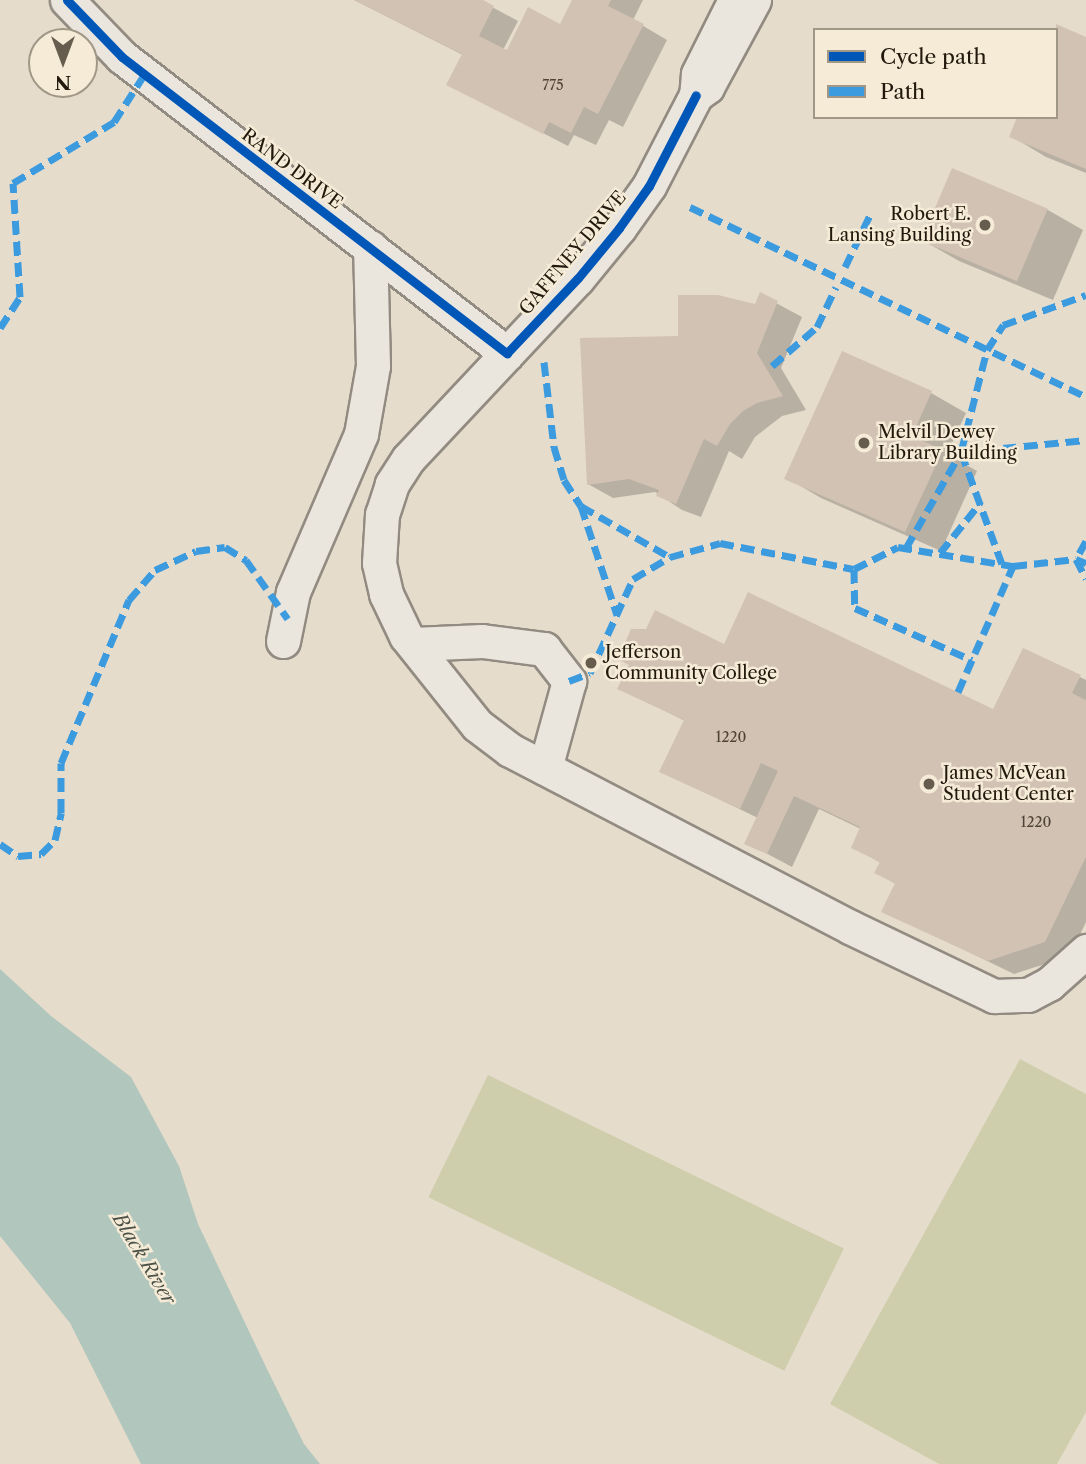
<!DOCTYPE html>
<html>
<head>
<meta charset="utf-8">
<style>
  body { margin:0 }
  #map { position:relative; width:1086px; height:1464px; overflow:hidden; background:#e6dccc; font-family:"Libre Caslon Text",serif }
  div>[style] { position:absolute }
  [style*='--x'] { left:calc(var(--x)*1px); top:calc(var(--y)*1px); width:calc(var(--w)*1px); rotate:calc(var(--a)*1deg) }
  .green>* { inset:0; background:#ceceac; transform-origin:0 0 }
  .water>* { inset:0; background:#b1c6bc }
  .shadow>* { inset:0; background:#0003 }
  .building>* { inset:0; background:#d1c2b4; transform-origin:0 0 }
  .roads { filter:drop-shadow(2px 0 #928b81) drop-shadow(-2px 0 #928b81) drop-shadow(0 2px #928b81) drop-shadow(0 -2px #928b81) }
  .minor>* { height:33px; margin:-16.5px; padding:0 16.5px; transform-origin:16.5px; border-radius:16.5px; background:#eae6de }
  .quiet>* { height:7px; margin-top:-3.5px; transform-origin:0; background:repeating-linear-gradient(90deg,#3c9bde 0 14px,transparent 0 21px) }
  .cycleway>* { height:9px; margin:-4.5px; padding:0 4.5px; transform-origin:4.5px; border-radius:4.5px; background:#0057b8 }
  .dots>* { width:19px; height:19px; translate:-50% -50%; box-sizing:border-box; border:4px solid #f5ebd7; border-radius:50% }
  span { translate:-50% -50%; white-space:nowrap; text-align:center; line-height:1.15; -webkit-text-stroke:5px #f5ebd7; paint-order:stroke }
  .number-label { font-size:14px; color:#4e4336 }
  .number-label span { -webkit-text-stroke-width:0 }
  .street-label { font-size:18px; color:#22190c }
  .poi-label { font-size:18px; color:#22190c }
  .right { translate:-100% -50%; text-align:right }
  .left { translate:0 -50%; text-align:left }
  .water-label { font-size:19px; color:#4c5247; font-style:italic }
  .legend { position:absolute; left:813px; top:28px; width:245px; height:91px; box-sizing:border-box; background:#f5ebd7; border:2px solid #a19786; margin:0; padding:9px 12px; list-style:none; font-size:21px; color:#22190c }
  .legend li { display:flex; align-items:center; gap:14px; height:35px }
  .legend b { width:35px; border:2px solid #a19786 }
  .north { position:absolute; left:28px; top:28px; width:70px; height:70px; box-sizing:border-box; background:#f5ebd7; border:2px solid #a19786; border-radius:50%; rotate:180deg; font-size:19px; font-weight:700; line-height:28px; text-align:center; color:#22190c }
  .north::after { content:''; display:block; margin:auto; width:24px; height:32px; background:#675d4f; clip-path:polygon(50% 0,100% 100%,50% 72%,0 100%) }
</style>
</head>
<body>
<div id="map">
  <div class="green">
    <i style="clip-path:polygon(1020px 1059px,1086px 1094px,1086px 1412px,1057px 1464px,939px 1464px,830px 1404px)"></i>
    <i style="left:488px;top:1075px;width:396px;height:136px;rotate:26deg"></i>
  </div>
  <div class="water">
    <i style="clip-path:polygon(0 969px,51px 1016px,131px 1077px,179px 1166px,198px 1224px,266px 1367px,304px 1444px,320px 1464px,141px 1464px,70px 1323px,0 1236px)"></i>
  </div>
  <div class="shadow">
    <i style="clip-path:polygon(354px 0,479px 0,518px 21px,503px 50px,507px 53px,561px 26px,574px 0,643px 0,633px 20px,667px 40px,623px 127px,609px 120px,596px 145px,574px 135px,568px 146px,448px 84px,463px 55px)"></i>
    <i style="clip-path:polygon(1057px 27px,1086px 39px,1086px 173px,1046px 157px,1011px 136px,1056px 117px)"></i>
    <i style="clip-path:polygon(953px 170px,1048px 210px,1083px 230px,1053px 300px,959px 261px,924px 241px)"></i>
    <i style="clip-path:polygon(761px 295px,802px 317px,781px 368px,806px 410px,782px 416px,755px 437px,742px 459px,729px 451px,701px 517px,682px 510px,655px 492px,613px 498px,588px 484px,680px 338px,756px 306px)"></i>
    <i style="clip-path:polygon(931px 393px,966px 413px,947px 454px,977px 471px,941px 551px,821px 498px,787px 478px)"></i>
    <i style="clip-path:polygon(725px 646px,994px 711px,1080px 677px,1086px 680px,1086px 922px,1070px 956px,1014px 974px,884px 911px,896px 884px,876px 873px,881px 863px,853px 847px,861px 829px,819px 809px,792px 867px,747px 843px,758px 818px,661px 771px,685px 721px,620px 688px)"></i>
  </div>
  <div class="building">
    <i style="clip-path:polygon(354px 0,483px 0,494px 6px,479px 36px,507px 50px,528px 7px,560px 24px,572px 0,611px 0,608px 6px,644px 24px,598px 114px,584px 107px,571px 133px,549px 122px,543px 134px,446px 85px,462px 54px)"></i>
    <i style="clip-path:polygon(1056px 24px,1086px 37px,1086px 169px,1009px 137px,1017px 117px,1056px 117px)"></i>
    <i style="left:952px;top:168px;width:104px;height:79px;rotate:23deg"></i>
    <i style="clip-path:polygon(760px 292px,778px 301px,757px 353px,783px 396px,757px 403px,743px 411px,730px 424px,717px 446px,704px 439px,676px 504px,656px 496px,659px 490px,629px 479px,587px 485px,580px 338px,678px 336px,678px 295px,718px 295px,755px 304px)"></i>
    <i style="clip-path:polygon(842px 351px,932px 391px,912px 436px,943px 450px,905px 532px,784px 479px)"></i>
    <i style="clip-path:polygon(748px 592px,993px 709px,1023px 648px,1081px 675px,1072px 693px,1086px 700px,1086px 857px,1045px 942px,988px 961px,881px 912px,895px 883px,874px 873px,880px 862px,851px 848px,860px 827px,794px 796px,767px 854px,744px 844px,778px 771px,761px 763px,740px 809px,659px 772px,684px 720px,617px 689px,629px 665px,618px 659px,631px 629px,646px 629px,655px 610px,724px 644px)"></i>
  </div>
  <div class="roads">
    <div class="minor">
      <i style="--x:67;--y:0;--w:79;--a:46"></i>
      <i style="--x:122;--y:57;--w:486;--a:37.6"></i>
      <i style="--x:735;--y:0;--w:83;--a:116.6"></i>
      <i style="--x:698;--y:74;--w:21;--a:95"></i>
      <i style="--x:696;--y:95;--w:14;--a:-36"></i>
      <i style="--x:707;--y:87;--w:99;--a:-61.6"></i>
      <i style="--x:696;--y:95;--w:102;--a:117.3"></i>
      <i style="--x:649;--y:186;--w:52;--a:125.5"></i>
      <i style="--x:619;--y:228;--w:65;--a:129.4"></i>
      <i style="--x:578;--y:278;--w:248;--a:133.2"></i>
      <i style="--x:408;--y:459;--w:30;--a:123"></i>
      <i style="--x:392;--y:484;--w:32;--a:108"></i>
      <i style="--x:382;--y:514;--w:49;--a:93.5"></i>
      <i style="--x:379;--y:563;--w:32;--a:77"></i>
      <i style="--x:386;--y:594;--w:47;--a:64.5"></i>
      <i style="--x:406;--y:636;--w:114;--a:51.4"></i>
      <i style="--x:477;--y:725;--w:41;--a:37.1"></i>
      <i style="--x:510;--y:750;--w:383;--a:27.5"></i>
      <i style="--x:850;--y:927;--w:160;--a:25.6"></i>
      <i style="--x:994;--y:996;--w:34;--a:-2"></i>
      <i style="--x:1028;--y:995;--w:24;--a:-28"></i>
      <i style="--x:1049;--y:984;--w:50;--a:-41.7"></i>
      <i style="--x:283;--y:641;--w:50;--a:-78.5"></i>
      <i style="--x:293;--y:592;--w:172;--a:-66.7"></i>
      <i style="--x:361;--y:434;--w:69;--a:-80"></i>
      <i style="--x:373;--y:366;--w:119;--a:-91.4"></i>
      <i style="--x:413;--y:644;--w:69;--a:-2.5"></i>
      <i style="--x:482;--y:641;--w:63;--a:7.4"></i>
      <i style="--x:544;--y:649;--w:41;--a:52"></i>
      <i style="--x:569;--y:681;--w:90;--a:105.4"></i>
    </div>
  </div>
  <div class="quiet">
    <i style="--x:690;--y:207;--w:439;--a:25.6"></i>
    <i style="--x:845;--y:267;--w:58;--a:-64.3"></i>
    <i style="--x:0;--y:328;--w:37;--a:-57"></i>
    <i style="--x:20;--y:297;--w:114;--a:-93.5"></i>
    <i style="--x:13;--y:183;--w:118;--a:-31.1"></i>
    <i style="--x:114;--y:122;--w:56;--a:-57.4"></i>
    <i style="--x:544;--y:362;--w:86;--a:83.3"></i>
    <i style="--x:554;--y:447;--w:34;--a:73"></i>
    <i style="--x:564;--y:480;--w:31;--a:57"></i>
    <i style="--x:581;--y:506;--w:103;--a:29.8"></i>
    <i style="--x:772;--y:366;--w:60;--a:-40.9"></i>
    <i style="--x:817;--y:327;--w:44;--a:-64.6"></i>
    <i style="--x:581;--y:506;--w:115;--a:71.7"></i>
    <i style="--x:1086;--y:541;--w:21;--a:119"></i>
    <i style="--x:1076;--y:559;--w:22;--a:63"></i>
    <i style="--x:906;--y:548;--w:111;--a:-60.2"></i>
    <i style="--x:961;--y:452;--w:126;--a:-5.5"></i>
    <i style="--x:940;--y:553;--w:64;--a:-51.3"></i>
    <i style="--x:1002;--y:564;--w:119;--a:-110.1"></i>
    <i style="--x:961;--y:452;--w:105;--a:-75.7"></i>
    <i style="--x:987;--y:350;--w:30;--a:-57"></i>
    <i style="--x:1003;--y:325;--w:88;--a:-19.9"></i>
    <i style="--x:854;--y:569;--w:39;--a:89"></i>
    <i style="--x:855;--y:608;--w:128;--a:24"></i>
    <i style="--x:569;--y:681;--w:22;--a:-21"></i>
    <i style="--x:590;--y:673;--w:103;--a:-65.4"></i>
    <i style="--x:633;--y:579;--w:43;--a:-30.7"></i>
    <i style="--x:670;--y:557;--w:52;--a:-15.6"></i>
    <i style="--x:720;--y:543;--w:136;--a:11"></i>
    <i style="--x:854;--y:569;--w:49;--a:-26.6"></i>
    <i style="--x:898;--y:547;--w:117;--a:9.4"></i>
    <i style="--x:1013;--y:566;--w:63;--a:-6.3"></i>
    <i style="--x:1076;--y:559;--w:11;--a:22"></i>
    <i style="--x:958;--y:692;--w:137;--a:-66.4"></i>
    <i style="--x:0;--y:844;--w:22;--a:34"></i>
    <i style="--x:18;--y:856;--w:23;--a:-5"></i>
    <i style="--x:41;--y:854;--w:20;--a:-45"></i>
    <i style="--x:55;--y:840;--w:28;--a:-77"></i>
    <i style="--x:61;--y:813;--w:50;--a:-90"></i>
    <i style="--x:61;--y:763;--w:177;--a:-67.4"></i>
    <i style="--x:129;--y:600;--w:40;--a:-49"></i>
    <i style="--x:155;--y:570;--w:45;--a:-24.9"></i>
    <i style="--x:196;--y:551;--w:29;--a:-8"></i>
    <i style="--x:225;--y:547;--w:25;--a:32"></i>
    <i style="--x:246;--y:560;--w:72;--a:54.6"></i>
  </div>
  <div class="cycleway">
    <i style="--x:67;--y:0;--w:79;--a:46"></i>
    <i style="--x:122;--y:57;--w:486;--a:37.6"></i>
    <i style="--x:507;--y:353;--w:103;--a:-46.6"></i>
    <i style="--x:578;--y:278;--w:65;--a:-50.6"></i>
    <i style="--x:619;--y:228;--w:52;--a:-54.5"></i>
    <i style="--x:649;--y:186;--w:102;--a:-62.7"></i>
  </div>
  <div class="dots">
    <i style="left:985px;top:225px;background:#675d4f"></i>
    <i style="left:864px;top:443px;background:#675d4f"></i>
    <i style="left:591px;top:663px;background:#675d4f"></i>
    <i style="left:929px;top:784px;background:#675d4f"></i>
  </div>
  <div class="number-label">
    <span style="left:553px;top:85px">775</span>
    <span style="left:731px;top:737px">1220</span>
    <span style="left:1036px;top:822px">1220</span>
  </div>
  <div class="street-label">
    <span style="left:292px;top:169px;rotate:37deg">RAND DRIVE</span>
    <span style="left:573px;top:253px;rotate:-50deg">GAFFNEY DRIVE</span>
  </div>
  <div class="poi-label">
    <span class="right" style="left:971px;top:225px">Robert E.<br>Lansing Building</span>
    <span class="left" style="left:878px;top:443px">Melvil Dewey<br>Library Building</span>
    <span class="left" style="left:605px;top:663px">Jefferson<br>Community College</span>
    <span class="left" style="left:943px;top:784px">James McVean<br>Student Center</span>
  </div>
  <div class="water-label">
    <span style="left:144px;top:1259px;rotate:59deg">Black River</span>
  </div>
  <ul class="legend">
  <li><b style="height:9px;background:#0057b8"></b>Cycle path</li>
  <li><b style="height:9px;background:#3c9bde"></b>Path</li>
  </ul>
  <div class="north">N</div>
</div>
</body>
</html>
